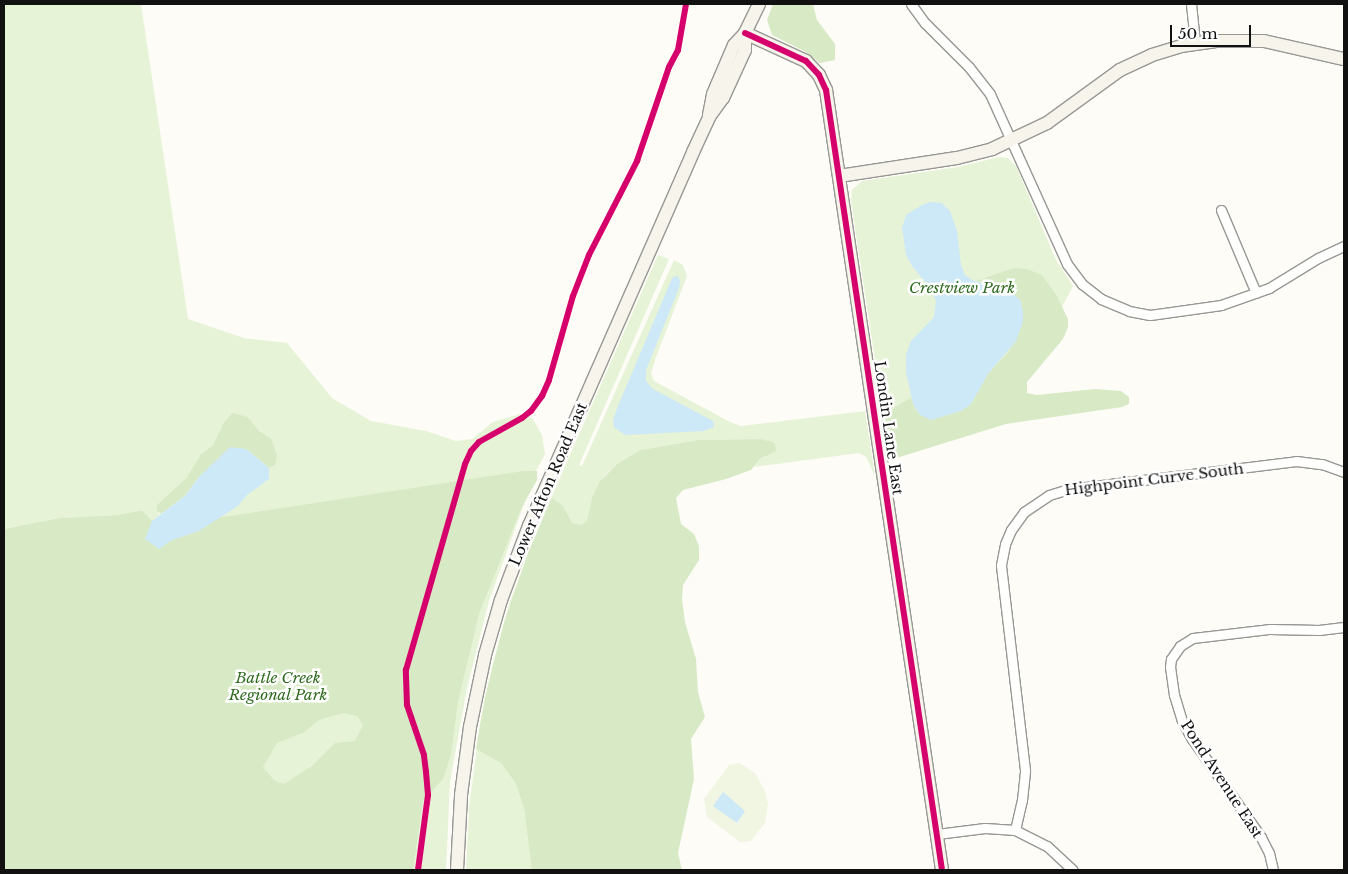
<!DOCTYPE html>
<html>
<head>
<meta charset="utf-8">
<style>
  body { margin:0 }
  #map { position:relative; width:1348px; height:874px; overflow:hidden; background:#fdfcf7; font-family:"Libre Baskerville",serif }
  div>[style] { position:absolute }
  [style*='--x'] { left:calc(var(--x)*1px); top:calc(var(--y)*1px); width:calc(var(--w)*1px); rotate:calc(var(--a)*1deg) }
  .green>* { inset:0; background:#e7f3d7 }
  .forest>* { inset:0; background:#d8eac5 }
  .pitch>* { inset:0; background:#f0f6e1 }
  .water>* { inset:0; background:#cde8f7 }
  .roads { filter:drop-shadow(1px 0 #979795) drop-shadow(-1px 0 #979795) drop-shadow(0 1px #979795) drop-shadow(0 -1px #979795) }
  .street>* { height:9px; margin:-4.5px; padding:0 4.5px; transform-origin:4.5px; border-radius:4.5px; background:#fffffe }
  .secondary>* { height:12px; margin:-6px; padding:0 6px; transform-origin:6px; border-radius:6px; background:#f6f4eb }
  .cycleway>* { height:6px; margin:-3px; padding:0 3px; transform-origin:3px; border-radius:3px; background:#d6006c }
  span { translate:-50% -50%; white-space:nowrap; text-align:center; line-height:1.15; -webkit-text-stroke:5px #fff; paint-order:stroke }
  .park-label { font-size:15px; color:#2f6b1f; font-style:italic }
  .street-label { font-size:15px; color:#111 }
  .frame { position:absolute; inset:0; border:5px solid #111; pointer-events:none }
  .scale { position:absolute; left:1170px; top:25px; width:81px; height:22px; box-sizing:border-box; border:2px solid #111; border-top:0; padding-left:6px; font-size:15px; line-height:18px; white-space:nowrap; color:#111; -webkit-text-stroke:4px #fff; paint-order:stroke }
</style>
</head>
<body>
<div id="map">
  <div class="green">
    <i style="clip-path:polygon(evenodd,4px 4px,141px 4px,188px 319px,244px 338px,287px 343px,332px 398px,371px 421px,426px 431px,456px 441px,472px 439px,493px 422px,520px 414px,532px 418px,542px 435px,545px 454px,536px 471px,489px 601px,467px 688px,450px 782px,446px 870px,4px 870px,4px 536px,148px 517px,141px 510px,117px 515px,59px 518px,4px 529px,4px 4px,248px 417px,259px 431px,271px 438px,275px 465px,269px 468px,269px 479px,246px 495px,238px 505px,160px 515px,156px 511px,157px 505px,187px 477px,200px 455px,213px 445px,223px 424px,248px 417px)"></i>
    <i style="clip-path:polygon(999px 157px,1008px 158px,1016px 166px,1056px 260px,1073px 286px,1005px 417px,886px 432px,851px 201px,852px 190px,862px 181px,958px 167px)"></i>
    <i style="clip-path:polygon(658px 255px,669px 259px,579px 465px,582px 466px,674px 260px,683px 265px,687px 276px,655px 360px,651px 374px,654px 381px,730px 422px,741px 426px,865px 411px,875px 476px,866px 457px,859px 453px,754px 467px,760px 459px,766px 457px,760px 439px,698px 440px,640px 450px,617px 464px,606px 474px,600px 481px,671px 870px,466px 870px,469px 807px,480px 725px,493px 663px,510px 602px,544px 514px)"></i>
  </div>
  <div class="forest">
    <i style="clip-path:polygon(773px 4px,813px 4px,817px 20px,835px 44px,835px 60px,820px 63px,804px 51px,772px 35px,767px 20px)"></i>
    <i style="clip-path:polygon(1014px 268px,1027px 269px,1042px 275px,1057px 296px,1068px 319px,1068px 327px,1063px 339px,1027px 382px,1027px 393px,1037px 395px,1095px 389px,1121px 391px,1129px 397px,1129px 404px,1122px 407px,1006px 424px,890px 460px,884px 421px,895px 407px,911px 398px,916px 410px,931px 420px,961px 411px,971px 404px,988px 374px,1010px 350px,1023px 312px,1020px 300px,992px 284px,976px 281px)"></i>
    <i style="clip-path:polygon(232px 413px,248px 417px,259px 431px,271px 438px,277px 456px,275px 465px,269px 468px,246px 449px,199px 477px,185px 496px,161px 514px,156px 511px,157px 505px,187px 477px,200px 455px,213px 445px,223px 424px)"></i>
    <i style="clip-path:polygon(760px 439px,773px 442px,775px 444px,776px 451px,760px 459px,751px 470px,726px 479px,683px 490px,676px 498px,681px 524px,694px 534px,699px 546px,699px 560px,683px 585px,682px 599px,685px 622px,696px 659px,698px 692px,705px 717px,691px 739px,694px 779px,678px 853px,682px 870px,532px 870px,524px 807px,515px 782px,501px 763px,476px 749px,485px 697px,505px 619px,528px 553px,552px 498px,563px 506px,572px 523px,581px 525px,587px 521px,592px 498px,600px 481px,617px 464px,640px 450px,698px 440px)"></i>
    <i style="clip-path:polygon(evenodd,523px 471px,537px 471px,537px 480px,521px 509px,479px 614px,458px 702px,451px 754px,443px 779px,423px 801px,413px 870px,4px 870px,4px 529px,59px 518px,117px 515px,142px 510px,152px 521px,146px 539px,159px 549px,172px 540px,199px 531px,217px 518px,523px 471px,343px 713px,357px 716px,363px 725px,355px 741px,335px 743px,312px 766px,284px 784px,274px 780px,263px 767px,277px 743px,303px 733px,319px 720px,343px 713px)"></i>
  </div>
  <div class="pitch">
    <i style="clip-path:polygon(739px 763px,755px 773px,765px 791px,768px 804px,765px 823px,751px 841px,740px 842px,707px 817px,704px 799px,729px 765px)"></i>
  </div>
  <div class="water">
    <i style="clip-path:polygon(931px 202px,942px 203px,950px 211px,957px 231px,961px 265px,965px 275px,972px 280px,1011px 292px,1020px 300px,1023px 312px,1023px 322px,1016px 341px,988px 374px,971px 404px,961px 411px,931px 420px,920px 415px,913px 404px,906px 372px,906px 355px,911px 341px,934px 317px,936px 301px,930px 288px,912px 266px,906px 255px,902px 228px,906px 215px,922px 205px)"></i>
    <i style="clip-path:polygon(678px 276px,680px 281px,679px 288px,646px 370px,646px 381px,653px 389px,713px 421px,714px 427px,704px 431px,625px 435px,614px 427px,613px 420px,618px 406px,670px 283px,673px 277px)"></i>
    <i style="clip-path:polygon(230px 447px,246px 449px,269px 468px,269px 479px,247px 495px,238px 506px,199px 531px,172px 540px,159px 549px,145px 539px,152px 521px,185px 496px,199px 477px)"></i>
    <i style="clip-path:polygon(723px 792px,745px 811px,737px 823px,713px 806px)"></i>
  </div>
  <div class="roads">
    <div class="street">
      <i style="--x:911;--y:4;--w:24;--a:54"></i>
      <i style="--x:925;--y:23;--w:62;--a:45"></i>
      <i style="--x:969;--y:67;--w:34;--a:52"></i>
      <i style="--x:990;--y:94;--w:187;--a:65.6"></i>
      <i style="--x:1067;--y:264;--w:25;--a:53"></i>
      <i style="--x:1082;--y:284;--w:24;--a:38"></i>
      <i style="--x:1101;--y:299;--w:30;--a:23"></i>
      <i style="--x:1129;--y:311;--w:21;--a:11"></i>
      <i style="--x:1150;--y:315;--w:72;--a:-8"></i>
      <i style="--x:1221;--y:305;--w:51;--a:-19.5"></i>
      <i style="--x:1269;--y:288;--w:57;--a:-31.5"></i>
      <i style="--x:1318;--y:258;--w:29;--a:-25"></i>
      <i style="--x:1191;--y:4;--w:39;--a:84"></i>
      <i style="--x:1221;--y:210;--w:90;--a:67.1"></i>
      <i style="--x:1015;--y:830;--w:31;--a:-77"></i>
      <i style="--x:1022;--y:800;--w:30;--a:-84"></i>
      <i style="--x:1025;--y:770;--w:206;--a:-96.7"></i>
      <i style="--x:1001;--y:565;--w:21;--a:-79"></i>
      <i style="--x:1005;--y:544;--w:15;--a:-67"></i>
      <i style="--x:1011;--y:530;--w:22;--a:-54"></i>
      <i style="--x:1024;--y:512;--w:30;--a:-34"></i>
      <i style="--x:1049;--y:495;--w:21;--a:-17"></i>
      <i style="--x:1069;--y:489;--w:229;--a:-7"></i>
      <i style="--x:1296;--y:461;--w:26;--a:7"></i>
      <i style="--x:1322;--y:464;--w:23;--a:20"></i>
      <i style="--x:937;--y:834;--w:48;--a:-7.1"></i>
      <i style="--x:985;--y:828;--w:30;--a:4"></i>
      <i style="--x:1015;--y:830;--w:36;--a:27"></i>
      <i style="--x:1047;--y:846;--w:35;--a:43"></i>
      <i style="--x:1273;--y:870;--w:17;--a:-103"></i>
      <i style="--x:1269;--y:853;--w:18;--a:-117"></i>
      <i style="--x:1261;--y:837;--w:120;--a:-125.1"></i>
      <i style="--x:1192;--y:739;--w:21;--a:-119"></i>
      <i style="--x:1182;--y:721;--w:27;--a:-107"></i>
      <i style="--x:1174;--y:695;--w:28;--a:-98"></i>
      <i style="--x:1170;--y:667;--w:8;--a:-83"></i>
      <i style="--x:1171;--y:659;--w:16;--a:-55"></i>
      <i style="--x:1180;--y:646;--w:15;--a:-32"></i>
      <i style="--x:1193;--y:638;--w:78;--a:-6.7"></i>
      <i style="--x:1270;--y:629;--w:49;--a:1.2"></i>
      <i style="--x:1319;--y:630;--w:25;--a:-7"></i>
    </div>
    <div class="secondary">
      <i style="--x:745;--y:33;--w:67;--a:24.7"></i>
      <i style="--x:806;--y:61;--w:19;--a:47"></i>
      <i style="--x:819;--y:75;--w:17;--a:65"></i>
      <i style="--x:826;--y:90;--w:789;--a:81.54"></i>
      <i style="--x:709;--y:115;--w:21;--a:-79"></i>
      <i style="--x:713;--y:94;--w:53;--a:-66.8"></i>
      <i style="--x:734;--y:45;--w:16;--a:-47"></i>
      <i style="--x:745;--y:33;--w:32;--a:-64"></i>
      <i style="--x:839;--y:176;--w:119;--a:-8.7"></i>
      <i style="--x:957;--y:158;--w:36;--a:-14"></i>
      <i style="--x:992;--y:149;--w:61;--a:-25.3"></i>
      <i style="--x:1047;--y:123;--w:90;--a:-36"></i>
      <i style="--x:1120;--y:70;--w:35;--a:-25"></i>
      <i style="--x:1152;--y:55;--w:30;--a:-17"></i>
      <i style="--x:1181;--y:46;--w:34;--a:-8"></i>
      <i style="--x:1215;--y:41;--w:49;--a:0"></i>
      <i style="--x:1264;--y:41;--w:82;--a:12.7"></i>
      <i style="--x:457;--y:870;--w:75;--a:-86.9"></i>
      <i style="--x:461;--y:795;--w:69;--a:-82.5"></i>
      <i style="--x:470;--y:727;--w:74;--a:-78.2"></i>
      <i style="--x:485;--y:655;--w:57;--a:-73.8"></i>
      <i style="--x:501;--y:600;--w:79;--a:-69.3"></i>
      <i style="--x:529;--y:526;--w:408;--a:-66.3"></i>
      <i style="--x:693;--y:152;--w:38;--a:-65"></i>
      <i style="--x:709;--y:117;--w:24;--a:-54"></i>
      <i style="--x:723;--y:98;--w:53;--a:-65.4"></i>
      <i style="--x:745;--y:50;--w:17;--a:-90"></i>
    </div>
  </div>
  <div class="cycleway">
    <i style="--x:745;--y:33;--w:67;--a:24.7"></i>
    <i style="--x:806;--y:61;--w:19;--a:47"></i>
    <i style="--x:819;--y:75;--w:17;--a:65"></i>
    <i style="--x:826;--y:90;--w:789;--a:81.54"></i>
    <i style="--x:418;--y:870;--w:76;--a:-82.4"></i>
    <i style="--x:428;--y:795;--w:23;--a:-95"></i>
    <i style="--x:426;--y:772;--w:17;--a:-97"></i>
    <i style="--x:424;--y:755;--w:53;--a:-108.8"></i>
    <i style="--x:407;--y:705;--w:35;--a:-92"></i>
    <i style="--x:406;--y:670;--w:214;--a:-74"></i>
    <i style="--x:465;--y:464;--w:14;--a:-65"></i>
    <i style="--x:471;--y:451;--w:12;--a:-48"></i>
    <i style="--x:479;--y:442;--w:49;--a:-29.2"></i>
    <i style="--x:522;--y:418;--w:11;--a:-38"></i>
    <i style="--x:531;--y:411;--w:19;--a:-54"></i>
    <i style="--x:542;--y:396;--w:17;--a:-66"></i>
    <i style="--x:549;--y:380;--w:87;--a:-74.1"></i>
    <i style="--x:573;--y:296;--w:44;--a:-68.7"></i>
    <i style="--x:589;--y:255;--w:106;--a:-62.9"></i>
    <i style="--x:637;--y:161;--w:99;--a:-71.2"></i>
    <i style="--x:669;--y:67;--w:19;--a:-62"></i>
    <i style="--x:678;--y:50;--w:47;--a:-80.1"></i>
  </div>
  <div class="park-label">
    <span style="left:962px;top:288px">Crestview Park</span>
    <span style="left:278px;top:686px">Battle Creek<br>Regional Park</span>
  </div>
  <div class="street-label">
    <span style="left:889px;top:428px;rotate:82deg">Londin Lane East</span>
    <span style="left:1154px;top:479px;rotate:-7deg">Highpoint Curve South</span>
    <span style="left:548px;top:484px;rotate:-67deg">Lower Afton Road East</span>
    <span style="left:1222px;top:779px;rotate:57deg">Pond Avenue East</span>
  </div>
  <div class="frame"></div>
  <div class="scale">50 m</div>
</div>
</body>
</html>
